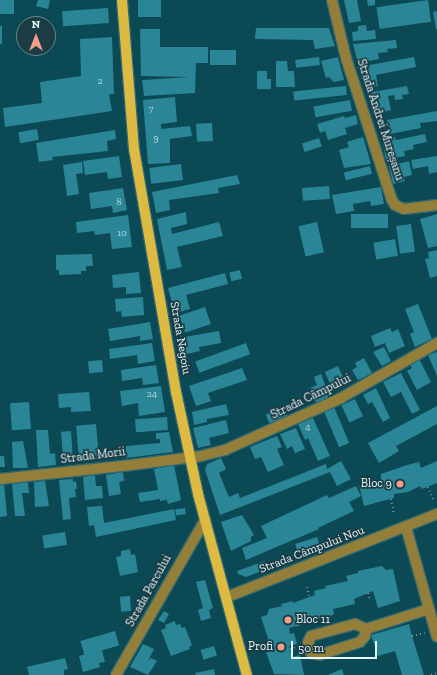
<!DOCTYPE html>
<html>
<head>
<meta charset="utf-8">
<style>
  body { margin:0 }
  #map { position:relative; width:437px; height:675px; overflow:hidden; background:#0b4954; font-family:"Zilla Slab",serif }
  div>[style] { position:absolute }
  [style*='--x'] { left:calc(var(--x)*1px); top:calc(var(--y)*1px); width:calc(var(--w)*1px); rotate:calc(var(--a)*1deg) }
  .building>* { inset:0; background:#2a8697; transform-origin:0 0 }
  .path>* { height:2px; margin-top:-1px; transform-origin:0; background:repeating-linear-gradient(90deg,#709aa1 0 1px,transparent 0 4px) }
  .roads { filter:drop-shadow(1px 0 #326872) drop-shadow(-1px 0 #326872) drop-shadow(0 1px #326872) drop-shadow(0 -1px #326872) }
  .minor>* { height:10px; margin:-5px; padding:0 5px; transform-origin:5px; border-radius:5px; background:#937f39 }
  .major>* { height:10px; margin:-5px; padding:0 5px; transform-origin:5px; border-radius:5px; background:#ddbb43 }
  .dots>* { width:11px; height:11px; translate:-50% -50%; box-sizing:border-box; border:2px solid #1b3c43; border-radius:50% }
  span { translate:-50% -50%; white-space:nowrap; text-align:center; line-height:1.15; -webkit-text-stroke:3.5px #1b3c43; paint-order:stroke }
  .number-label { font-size:10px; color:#b6dbe2 }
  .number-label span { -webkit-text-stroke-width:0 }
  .street-label { font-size:12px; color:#e4f7fb }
  .poi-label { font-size:12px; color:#e4f7fb }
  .right { translate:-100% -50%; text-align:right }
  .left { translate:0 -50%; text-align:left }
  .north { position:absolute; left:16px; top:16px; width:40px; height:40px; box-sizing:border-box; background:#1b3c43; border:1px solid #6b878d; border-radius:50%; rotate:0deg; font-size:11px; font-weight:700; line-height:16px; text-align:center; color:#e4f7fb }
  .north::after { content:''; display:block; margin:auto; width:14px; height:18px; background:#f49d8b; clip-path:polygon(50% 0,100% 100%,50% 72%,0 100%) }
  .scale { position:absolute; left:291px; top:641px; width:86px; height:18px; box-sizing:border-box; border:2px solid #e4f7fb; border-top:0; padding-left:5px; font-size:12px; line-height:14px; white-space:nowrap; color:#e4f7fb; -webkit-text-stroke:3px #1b3c43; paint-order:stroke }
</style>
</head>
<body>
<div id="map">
  <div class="building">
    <i style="left:14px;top:0;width:14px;height:14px;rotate:90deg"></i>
    <i style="clip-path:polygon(38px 0,50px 0,48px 9px,36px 6px)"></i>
    <i style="left:138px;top:0;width:23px;height:17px"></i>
    <i style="clip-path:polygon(344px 0,357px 0,361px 21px,349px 23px)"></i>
    <i style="clip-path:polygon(367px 0,375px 0,375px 5px,368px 6px)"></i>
    <i style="left:428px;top:0;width:22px;height:52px;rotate:82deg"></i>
    <i style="left:108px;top:8px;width:15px;height:46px;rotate:86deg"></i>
    <i style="clip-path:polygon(437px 11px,437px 29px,436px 29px,433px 12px)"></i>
    <i style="clip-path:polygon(366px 25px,367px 31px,375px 30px,376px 39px,353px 41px,352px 32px,358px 31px,358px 26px)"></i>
    <i style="left:0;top:26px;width:2px;height:18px"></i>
    <i style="clip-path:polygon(256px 28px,329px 28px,335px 46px,315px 49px,313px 40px,255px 39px)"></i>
    <i style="clip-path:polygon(140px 29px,160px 29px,160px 47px,208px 47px,208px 63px,196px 63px,195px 93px,144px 96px,142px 80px,190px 77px,141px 76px)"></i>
    <i style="clip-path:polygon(112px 37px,114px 94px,109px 94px,112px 111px,5px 127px,3px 108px,42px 103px,40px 82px,81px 76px,80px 39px)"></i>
    <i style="clip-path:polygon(396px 40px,397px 48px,387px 49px,388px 52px,378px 53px,379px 59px,358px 63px,353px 44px)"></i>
    <i style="left:210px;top:50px;width:26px;height:15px"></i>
    <i style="left:319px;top:57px;width:8px;height:24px;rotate:83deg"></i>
    <i style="clip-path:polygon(338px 57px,344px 80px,334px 82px,329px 77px,326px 78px,321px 61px)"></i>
    <i style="clip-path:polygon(414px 57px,416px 67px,376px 75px,378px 86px,365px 88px,358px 67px)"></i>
    <i style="clip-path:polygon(276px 61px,287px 61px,288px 71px,294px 71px,295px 87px,276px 87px)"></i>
    <i style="clip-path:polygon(257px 71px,267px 71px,267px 79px,271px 79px,271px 89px,257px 89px)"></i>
    <i style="left:346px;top:86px;width:9px;height:53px;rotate:84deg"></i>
    <i style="clip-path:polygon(407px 86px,409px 94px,402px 95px,403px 99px,395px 100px,394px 95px,388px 96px,391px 110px,373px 115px,367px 93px)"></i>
    <i style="clip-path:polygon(175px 97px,177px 122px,161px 124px,161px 129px,190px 126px,192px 136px,170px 139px,170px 163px,148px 164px,143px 100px)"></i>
    <i style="left:350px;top:100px;width:11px;height:37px;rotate:80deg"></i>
    <i style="clip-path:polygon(437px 111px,437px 121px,420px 123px,421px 128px,390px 134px,387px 120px)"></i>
    <i style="clip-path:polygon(356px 115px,358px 124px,345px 128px,347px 134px,328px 140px,325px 131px,320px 133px,317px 124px,344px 116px,345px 118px)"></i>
    <i style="left:212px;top:123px;width:18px;height:16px;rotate:87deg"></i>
    <i style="left:37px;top:129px;width:11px;height:19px;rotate:80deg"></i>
    <i style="clip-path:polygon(115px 130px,116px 139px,107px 141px,108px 151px,52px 157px,53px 160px,39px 162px,36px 143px)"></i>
    <i style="clip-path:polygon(425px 134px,427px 142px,413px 145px,414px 149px,404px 151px,405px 156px,386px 160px,382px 140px,395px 137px,396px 140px)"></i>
    <i style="clip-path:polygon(363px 137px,371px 164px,344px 168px,339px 150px,349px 147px,347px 142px)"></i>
    <i style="left:319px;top:138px;width:9px;height:18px;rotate:72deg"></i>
    <i style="clip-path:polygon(119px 156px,122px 177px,108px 179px,107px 172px,85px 175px,83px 161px)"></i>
    <i style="clip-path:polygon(437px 156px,437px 172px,429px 174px,428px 166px,413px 169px,411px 160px)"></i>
    <i style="clip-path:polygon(409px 161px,412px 175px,404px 177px,405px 181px,393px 184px,389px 166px)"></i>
    <i style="clip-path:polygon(82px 162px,83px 173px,76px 174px,79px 194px,67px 196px,63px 165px)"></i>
    <i style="left:181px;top:164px;width:16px;height:32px;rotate:83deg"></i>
    <i style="left:370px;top:166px;width:8px;height:27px;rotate:76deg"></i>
    <i style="clip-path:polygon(237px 175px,240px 184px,218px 188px,219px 193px,169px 200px,170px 210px,156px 213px,152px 192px)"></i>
    <i style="left:329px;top:186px;width:13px;height:27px;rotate:86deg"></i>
    <i style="clip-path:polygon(381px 187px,384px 204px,371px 206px,370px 201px,353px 204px,354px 211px,336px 214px,332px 195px)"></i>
    <i style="clip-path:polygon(123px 188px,127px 210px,113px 213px,112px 206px,91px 209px,89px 193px)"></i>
    <i style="clip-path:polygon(186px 212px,187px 224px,171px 228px,172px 234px,219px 222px,223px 236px,177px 247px,182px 267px,167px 270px,157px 219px)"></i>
    <i style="left:351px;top:214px;width:37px;height:14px"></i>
    <i style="clip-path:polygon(437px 214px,437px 246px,428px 248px,420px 219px)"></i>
    <i style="clip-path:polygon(128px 215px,132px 247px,112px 249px,110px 233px,95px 235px,94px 231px,77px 233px,76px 222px)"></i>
    <i style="left:317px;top:222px;width:31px;height:19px;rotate:77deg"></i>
    <i style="left:411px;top:224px;width:28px;height:15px;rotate:82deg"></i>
    <i style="left:395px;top:239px;width:17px;height:22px;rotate:80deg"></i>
    <i style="clip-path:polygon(437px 250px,437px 276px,430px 278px,425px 259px,429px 258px,428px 252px)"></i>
    <i style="clip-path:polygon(92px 254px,93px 266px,86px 266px,86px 271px,81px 271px,81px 274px,59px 275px,59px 270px,56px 270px,56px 255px)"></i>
    <i style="left:240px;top:270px;width:9px;height:11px;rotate:77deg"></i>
    <i style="clip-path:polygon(139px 272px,141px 293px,126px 294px,126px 287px,113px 288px,112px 275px)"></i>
    <i style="clip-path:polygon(225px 273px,228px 284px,186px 295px,190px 309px,175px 313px,168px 288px)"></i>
    <i style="clip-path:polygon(143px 297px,144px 315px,122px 317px,121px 311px,116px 312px,115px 299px)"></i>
    <i style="clip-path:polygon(418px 304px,432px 339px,415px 347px,410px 334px,414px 332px,405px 309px)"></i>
    <i style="left:205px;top:307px;width:18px;height:27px;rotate:71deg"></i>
    <i style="clip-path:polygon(150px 322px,153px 339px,140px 341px,140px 336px,110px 341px,108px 329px)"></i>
    <i style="clip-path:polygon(390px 328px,392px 332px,398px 329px,405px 346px,389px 353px,385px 343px,375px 347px,371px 336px)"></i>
    <i style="clip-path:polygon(219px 331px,221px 343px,199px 347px,200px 351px,182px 355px,179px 338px)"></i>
    <i style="clip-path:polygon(152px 343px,155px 361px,138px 364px,137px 355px,110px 359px,109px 349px)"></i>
    <i style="left:246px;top:343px;width:12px;height:54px;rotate:70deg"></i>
    <i style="clip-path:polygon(384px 347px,391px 361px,382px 366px,373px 352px)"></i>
    <i style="clip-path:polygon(437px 352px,437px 376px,428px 355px)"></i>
    <i style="clip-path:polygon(364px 358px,372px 373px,358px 380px,352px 370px,357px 367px,355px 363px)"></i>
    <i style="clip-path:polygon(419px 359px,431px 382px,417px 390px,407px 371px,412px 368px,410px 364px)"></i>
    <i style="left:102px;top:360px;width:12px;height:14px;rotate:85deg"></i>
    <i style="clip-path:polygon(156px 365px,159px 383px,143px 385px,142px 378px,122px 381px,121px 370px)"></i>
    <i style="clip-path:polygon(338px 366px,346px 384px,337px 388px,334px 382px,330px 384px,325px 372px)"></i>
    <i style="clip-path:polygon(242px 368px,247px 380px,208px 393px,211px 401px,196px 406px,189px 386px)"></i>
    <i style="clip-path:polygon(401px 373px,420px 410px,412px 414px,401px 392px,391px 397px,383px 382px)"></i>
    <i style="clip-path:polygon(321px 374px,330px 397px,316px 403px,310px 388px,317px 385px,314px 377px)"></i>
    <i style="clip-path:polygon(161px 386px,165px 412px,139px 416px,138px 403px,122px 406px,120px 391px)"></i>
    <i style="clip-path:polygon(376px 388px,390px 418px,383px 422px,372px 402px,368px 404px,363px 395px)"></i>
    <i style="clip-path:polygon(89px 392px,91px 411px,71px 412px,71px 407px,59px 408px,58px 394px)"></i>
    <i style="left:355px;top:399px;width:19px;height:15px;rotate:65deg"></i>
    <i style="left:29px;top:402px;width:27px;height:19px;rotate:86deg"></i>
    <i style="clip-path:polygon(226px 404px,229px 415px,207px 419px,207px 422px,194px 425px,192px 412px)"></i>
    <i style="clip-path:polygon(437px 406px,437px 424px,396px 446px,399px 451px,379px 463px,368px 443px)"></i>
    <i style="left:283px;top:407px;width:12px;height:19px;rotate:66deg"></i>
    <i style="left:334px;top:407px;width:39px;height:11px;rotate:67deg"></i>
    <i style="left:167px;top:417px;width:13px;height:32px;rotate:86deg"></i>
    <i style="clip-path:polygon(313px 418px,330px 456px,318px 461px,308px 438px,305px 440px,298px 424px)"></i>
    <i style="clip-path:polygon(226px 420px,229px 433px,209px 438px,211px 445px,198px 448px,193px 428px)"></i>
    <i style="left:96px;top:424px;width:36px;height:20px;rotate:85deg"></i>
    <i style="clip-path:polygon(296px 428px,305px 449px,295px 453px,292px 446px,287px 449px,280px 434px)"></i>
    <i style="clip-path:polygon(36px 430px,48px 430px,50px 454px,55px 453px,56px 465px,38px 467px)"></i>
    <i style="left:71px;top:431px;width:29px;height:10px;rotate:86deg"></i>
    <i style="clip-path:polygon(169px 432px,173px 452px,126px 458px,126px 446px,160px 443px,160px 439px,156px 439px,156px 433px)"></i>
    <i style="clip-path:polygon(277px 436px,282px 447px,277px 449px,284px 465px,268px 472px,261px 457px,255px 459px,250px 447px)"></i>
    <i style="clip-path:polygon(23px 441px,28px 468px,13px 468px,12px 442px)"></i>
    <i style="clip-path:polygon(0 456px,4px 456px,5px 467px,0 467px)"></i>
    <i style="clip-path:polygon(221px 458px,226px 469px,219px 473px,229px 497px,238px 493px,240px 498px,326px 464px,327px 469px,341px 461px,351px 479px,337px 486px,330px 472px,220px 515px,205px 470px,207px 464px)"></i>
    <i style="clip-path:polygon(437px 461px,437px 483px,422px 489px,420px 486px,408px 492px,394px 494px,394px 498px,364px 506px,359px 485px,381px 481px,381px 474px,407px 465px,419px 462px,421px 468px)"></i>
    <i style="clip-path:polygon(174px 465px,181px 500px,168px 504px,167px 500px,160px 501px,160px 499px,140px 502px,138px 493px,158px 490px,154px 469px)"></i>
    <i style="clip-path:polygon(123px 472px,124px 481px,119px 482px,121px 494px,109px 496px,106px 475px)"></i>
    <i style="clip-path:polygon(95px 475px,96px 486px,102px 486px,103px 498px,85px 500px,83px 477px)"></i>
    <i style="clip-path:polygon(73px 479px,73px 482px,76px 481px,77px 489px,75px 489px,76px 497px,69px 498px,71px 519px,63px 520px,59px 480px)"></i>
    <i style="clip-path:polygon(45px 481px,49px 506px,35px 507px,34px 482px)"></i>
    <i style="clip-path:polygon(28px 482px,29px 493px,22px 493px,25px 516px,15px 516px,12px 484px)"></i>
    <i style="clip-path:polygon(0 484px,4px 484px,7px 516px,0 517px)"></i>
    <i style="clip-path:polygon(356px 486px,361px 496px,349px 502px,354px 511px,318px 528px,319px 529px,246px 560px,242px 548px,267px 538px,261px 526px,327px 495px,329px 498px)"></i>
    <i style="clip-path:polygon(102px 506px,104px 523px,174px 509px,176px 520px,96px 537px,94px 525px,89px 526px,87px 507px)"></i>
    <i style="left:185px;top:508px;width:6px;height:10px;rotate:81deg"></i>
    <i style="clip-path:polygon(242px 515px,254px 535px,251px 537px,251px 541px,231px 551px,221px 522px)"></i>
    <i style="left:65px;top:532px;width:13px;height:23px;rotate:81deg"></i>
    <i style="left:317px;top:537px;width:9px;height:23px;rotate:72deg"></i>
    <i style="clip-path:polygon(130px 549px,131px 555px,135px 554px,138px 572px,120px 576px,116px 557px,121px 556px,121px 551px)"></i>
    <i style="clip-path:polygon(265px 561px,267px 569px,246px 577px,238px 574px,237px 571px)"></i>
    <i style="clip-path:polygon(382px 566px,386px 570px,393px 569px,400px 601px,378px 608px,373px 591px,354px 599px,355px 604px,333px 609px,334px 614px,329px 617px,289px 628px,290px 634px,294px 633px,297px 644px,289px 646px,292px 657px,300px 655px,304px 675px,274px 674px,266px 652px,272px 651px,261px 617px,267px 615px,269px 609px,282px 606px,281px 604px,293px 601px,293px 603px,315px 595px,314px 591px,326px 588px,325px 586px,348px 581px,346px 576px,358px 573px,358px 571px)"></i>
    <i style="clip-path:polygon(205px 580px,213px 608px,209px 610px,211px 618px,201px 621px,198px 610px,203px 608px,196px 582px)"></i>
    <i style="left:130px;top:596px;width:15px;height:10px;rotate:86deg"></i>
    <i style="clip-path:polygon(164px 611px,169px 614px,164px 623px,158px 620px)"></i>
    <i style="clip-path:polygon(175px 621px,176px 625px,180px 624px,182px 628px,185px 627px,192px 645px,189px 647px,190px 649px,171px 656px,161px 630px,166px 628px,165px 625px)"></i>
    <i style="clip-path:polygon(409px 624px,412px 636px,424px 675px,402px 675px,395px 651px,378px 656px,371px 635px)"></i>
    <i style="left:115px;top:631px;width:15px;height:36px;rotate:74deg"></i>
    <i style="clip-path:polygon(143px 644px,154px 649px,148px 661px,151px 658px,157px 661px,148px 675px,130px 667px)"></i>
    <i style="left:214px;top:646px;width:10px;height:14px;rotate:73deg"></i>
    <i style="clip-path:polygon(102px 650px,105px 662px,99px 663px,100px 667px,83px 672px,79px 656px)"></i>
    <i style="clip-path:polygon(65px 658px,68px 669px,64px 670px,64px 675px,29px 675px,27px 667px)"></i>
    <i style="clip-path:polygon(214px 669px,215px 675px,196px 675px,195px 673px)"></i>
    <i style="clip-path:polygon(342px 669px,344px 675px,328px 675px)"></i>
  </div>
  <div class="path">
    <i style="--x:428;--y:487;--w:13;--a:67"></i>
    <i style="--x:391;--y:499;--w:16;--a:79"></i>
    <i style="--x:307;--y:587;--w:9;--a:77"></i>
    <i style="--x:368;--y:593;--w:7;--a:74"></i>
    <i style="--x:297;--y:625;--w:2;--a:63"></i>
    <i style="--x:412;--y:636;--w:13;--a:-13"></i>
    <i style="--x:290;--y:649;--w:10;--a:-17"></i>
    <i style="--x:431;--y:675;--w:6;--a:-18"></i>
  </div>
  <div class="roads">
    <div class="minor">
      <i style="--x:332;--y:0;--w:60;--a:76.4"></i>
      <i style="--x:346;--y:58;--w:149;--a:72.1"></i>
      <i style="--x:392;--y:200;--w:6;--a:59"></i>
      <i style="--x:395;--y:205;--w:10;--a:24"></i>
      <i style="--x:404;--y:209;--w:33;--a:-7"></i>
      <i style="--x:0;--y:479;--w:132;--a:-6.1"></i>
      <i style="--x:131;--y:465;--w:71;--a:-7.3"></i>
      <i style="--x:201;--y:456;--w:25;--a:-14"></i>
      <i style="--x:225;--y:450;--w:127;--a:-24.1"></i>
      <i style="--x:341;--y:398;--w:111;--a:-29.8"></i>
      <i style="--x:406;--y:527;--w:114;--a:74.3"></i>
      <i style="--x:227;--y:597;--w:226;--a:-21.6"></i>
      <i style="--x:355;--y:624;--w:12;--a:24"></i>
      <i style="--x:366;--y:629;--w:7;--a:98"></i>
      <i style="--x:365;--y:636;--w:8;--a:130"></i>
      <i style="--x:360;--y:642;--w:43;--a:162.4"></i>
      <i style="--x:319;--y:655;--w:8;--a:-166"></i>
      <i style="--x:311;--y:653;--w:11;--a:-105"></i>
      <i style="--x:308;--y:642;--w:7;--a:-63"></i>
      <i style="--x:311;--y:636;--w:46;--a:-15.3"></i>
      <i style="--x:366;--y:629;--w:66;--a:-17.6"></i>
      <i style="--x:116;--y:675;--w:179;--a:-60.1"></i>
    </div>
    <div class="major">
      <i style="--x:122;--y:0;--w:149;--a:85.4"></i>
      <i style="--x:134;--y:149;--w:247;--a:80.2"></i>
      <i style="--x:176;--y:392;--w:104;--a:77.8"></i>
      <i style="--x:198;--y:494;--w:188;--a:74.9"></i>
    </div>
  </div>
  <div class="dots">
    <i style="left:400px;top:484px;background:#f49d8b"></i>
    <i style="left:288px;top:620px;background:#f49d8b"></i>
    <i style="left:281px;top:647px;background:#f49d8b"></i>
  </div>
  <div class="number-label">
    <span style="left:100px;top:82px">2</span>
    <span style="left:151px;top:110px">7</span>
    <span style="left:156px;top:139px">9</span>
    <span style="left:119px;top:203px">8</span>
    <span style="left:122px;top:234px">10</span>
    <span style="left:152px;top:395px">24</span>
    <span style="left:308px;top:428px">4</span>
  </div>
  <div class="street-label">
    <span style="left:380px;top:120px;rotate:72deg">Strada Andrei Mureșanu</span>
    <span style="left:180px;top:338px;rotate:80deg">Strada Negoiu</span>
    <span style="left:311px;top:397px;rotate:-26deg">Strada Câmpului</span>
    <span style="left:93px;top:456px;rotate:-7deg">Strada Morii</span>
    <span style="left:312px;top:550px;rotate:-21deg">Strada Câmpului Nou</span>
    <span style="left:149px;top:591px;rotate:-61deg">Strada Parcului</span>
  </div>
  <div class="poi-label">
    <span class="right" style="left:392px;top:484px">Bloc 9</span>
    <span class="left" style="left:296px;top:620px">Bloc 11</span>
    <span class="right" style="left:273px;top:647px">Profi</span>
  </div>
  <div class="north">N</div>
  <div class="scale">50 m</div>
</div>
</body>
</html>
